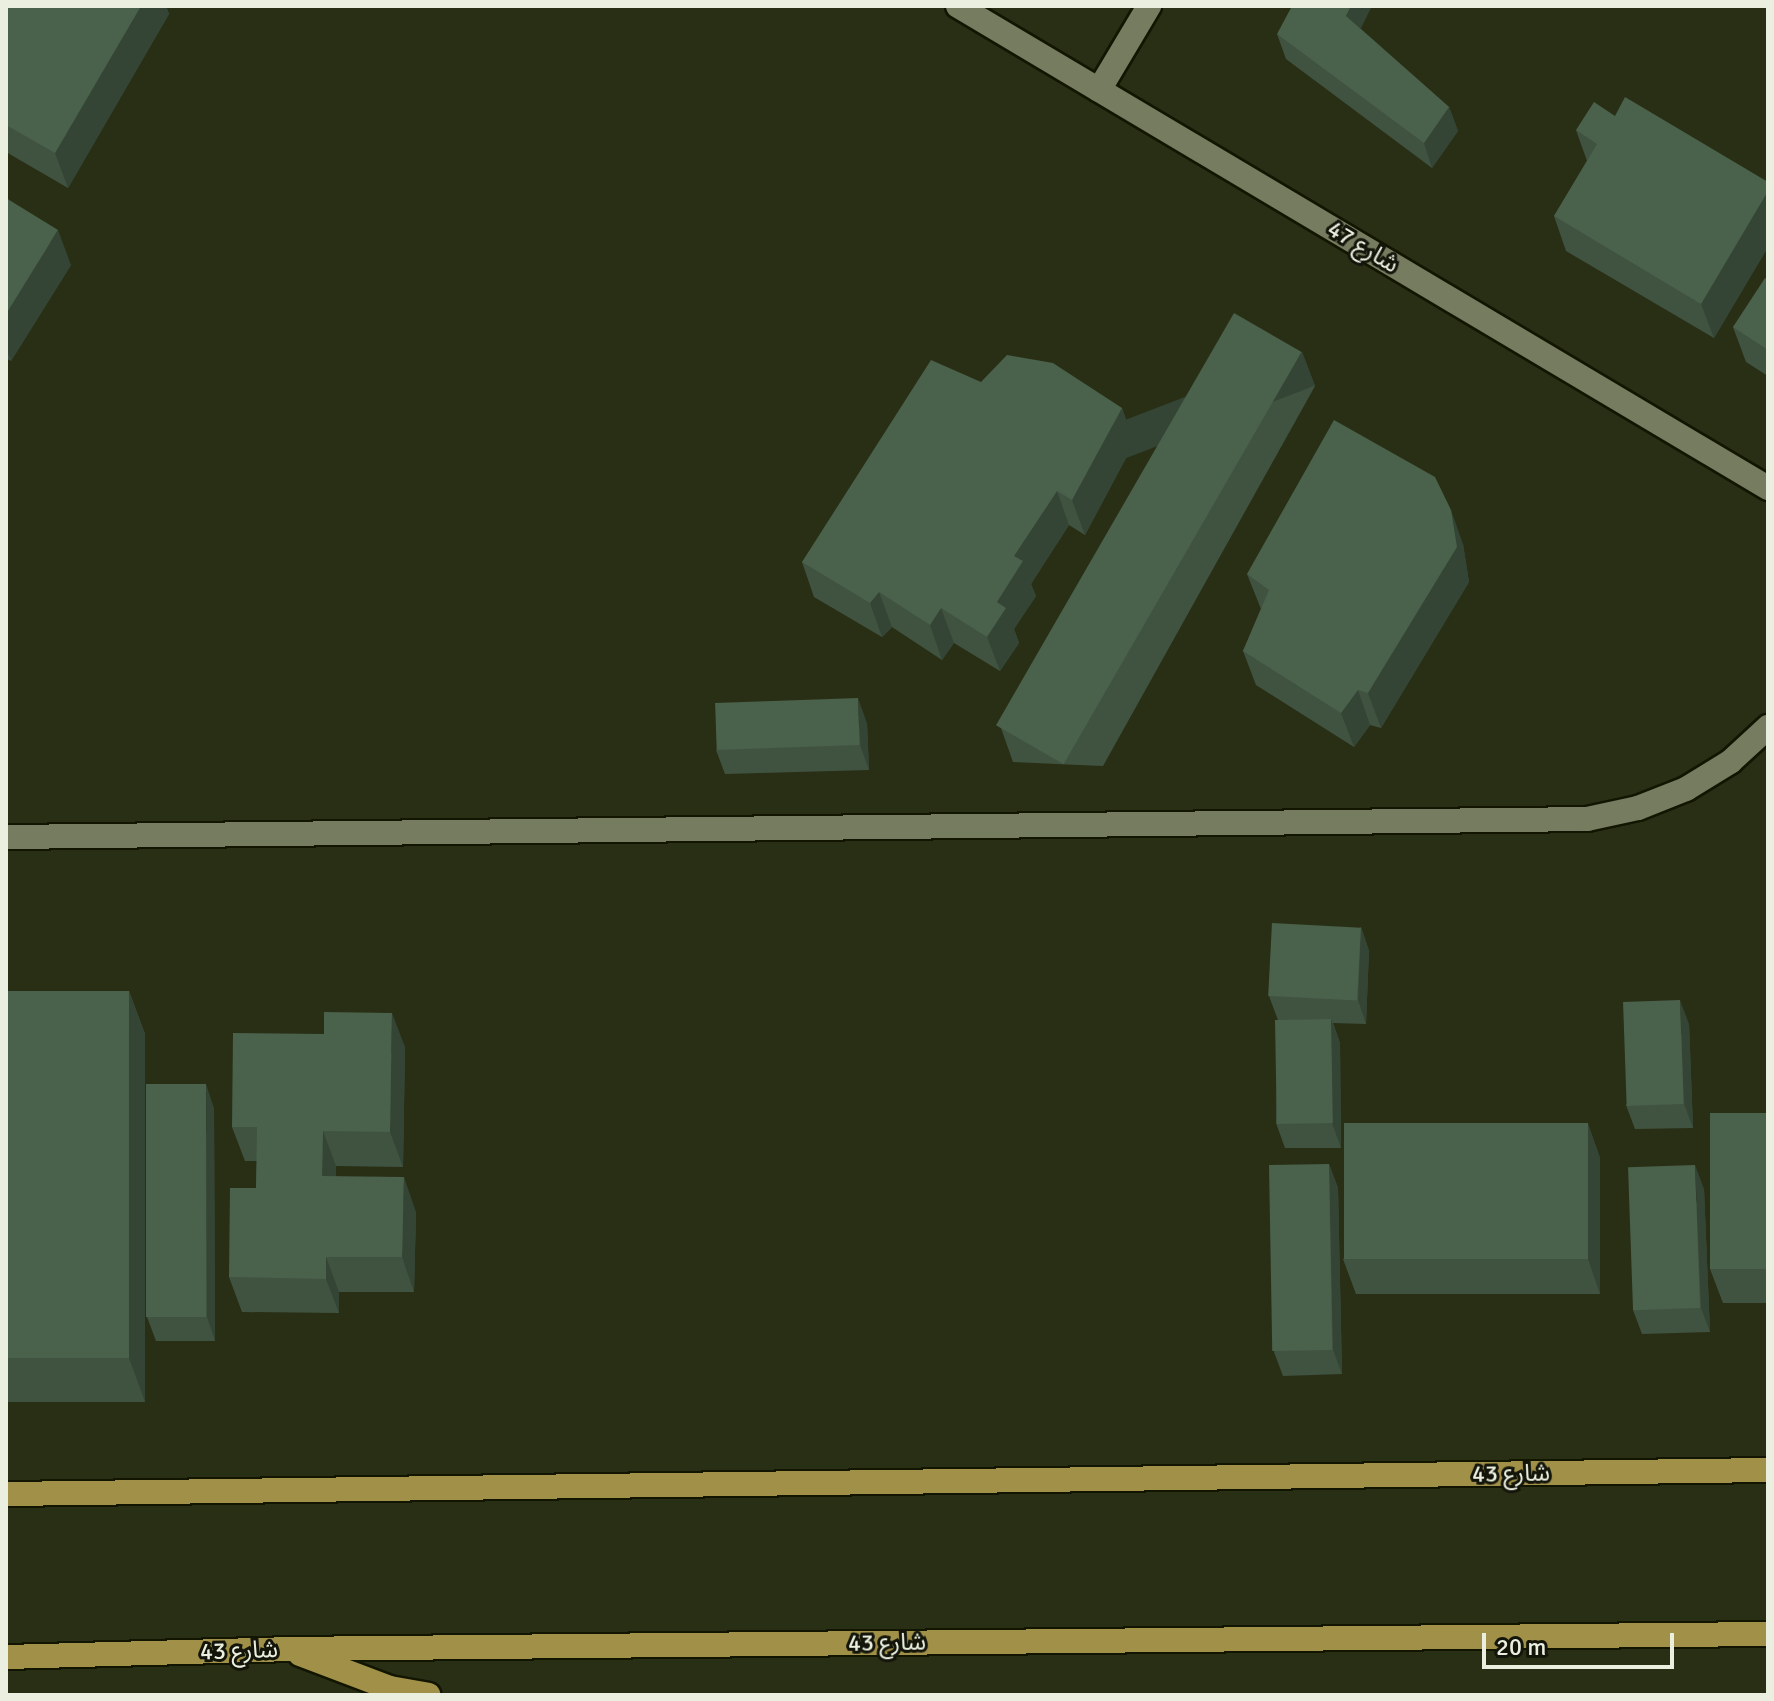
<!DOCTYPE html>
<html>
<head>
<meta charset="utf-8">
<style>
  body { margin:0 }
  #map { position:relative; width:1774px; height:1701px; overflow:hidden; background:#292f15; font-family:Signika,"Noto Sans Arabic",sans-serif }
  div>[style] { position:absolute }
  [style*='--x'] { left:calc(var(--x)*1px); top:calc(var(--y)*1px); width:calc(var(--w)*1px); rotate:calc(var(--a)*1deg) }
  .roads { filter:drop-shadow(2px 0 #121601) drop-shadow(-2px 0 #121601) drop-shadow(0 2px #121601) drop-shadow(0 -2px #121601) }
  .minor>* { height:24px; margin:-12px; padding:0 12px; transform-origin:12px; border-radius:12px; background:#757c5f }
  .major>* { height:24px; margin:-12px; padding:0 12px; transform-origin:12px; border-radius:12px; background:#a09048 }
  .wall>* { inset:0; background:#405341 }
  .shaded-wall>* { inset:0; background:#344435; transform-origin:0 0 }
  .building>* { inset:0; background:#4a614c; transform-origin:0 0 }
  span { translate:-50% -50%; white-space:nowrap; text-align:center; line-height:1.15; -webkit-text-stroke:6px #13150a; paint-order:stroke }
  .street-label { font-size:24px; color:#eaefdf }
  .frame { position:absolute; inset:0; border:8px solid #eaefdf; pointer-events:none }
  .scale { position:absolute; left:1482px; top:1633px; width:192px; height:36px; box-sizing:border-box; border:4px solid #eaefdf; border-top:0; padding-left:10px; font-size:24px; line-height:28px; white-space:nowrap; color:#eaefdf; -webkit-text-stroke:6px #13150a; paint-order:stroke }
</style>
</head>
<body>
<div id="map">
  <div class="roads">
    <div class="minor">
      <i style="--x:958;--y:6;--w:943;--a:30.76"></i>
      <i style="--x:1099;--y:90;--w:98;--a:-59.2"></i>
      <i style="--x:6;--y:837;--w:1581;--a:-0.65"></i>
      <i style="--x:1587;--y:819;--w:52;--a:-12.2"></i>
      <i style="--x:1638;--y:808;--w:52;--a:-21.6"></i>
      <i style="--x:1686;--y:789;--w:52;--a:-31.5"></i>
      <i style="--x:1730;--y:762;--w:52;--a:-42.6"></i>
    </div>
    <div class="major">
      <i style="--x:6;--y:1494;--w:1762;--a:-0.78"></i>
      <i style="--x:300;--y:1654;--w:96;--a:20.7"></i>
      <i style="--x:390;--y:1688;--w:39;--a:10"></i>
      <i style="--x:6;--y:1657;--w:280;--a:-1.6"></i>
      <i style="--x:286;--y:1649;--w:1482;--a:-0.58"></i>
    </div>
  </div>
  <div class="wall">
    <i style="clip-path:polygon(6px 6px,166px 6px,169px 14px,68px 188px,6px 152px)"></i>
    <i style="clip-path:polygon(1361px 29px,1449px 107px,1458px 131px,1432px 168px,1286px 59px,1277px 34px)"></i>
    <i style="clip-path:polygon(1615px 116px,1768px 182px,1768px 247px,1714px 338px,1566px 251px,1554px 216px,1587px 161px,1576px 130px)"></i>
    <i style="clip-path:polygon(6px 198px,71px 265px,11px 361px,6px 358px)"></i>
    <i style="clip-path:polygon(1768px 280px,1768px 376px,1746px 362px,1733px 327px)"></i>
    <i style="clip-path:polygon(1302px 352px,1315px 386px,1103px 766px,1013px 762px,1001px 728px)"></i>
    <i style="clip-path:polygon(981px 382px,1122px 408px,1134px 443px,1085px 535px,1069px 525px,1031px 584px,1036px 596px,1014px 629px,1019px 643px,1000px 671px,954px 643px,942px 660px,892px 627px,882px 637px,814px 597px,802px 562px)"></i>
    <i style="clip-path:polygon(1463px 544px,1469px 582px,1381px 728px,1370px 725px,1354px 747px,1256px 685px,1243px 651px,1261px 609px,1247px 574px)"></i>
    <i style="clip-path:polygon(867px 723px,869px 770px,725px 774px,716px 750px)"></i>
    <i style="clip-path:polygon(1361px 927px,1369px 951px,1366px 1024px,1333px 1023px,1340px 1043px,1341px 1148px,1285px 1148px,1276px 1123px,1278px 1020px,1269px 996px)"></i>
    <i style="clip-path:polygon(6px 991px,129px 991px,145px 1034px,145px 1402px,6px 1402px)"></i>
    <i style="clip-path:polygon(1689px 1024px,1693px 1128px,1635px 1129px,1626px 1105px)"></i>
    <i style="clip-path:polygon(405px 1047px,403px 1167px,336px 1166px,336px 1176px,416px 1212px,414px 1292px,339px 1292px,339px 1313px,242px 1312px,229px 1277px,256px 1188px,257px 1161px,245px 1161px,232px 1127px)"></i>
    <i style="clip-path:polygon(214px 1108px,215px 1341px,156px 1341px,147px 1317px)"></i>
    <i style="clip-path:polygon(1768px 1113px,1768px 1303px,1723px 1303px,1710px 1269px)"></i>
    <i style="clip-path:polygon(1588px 1124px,1600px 1158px,1600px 1294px,1356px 1294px,1343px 1259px)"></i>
    <i style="clip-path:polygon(1329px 1164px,1338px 1188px,1342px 1374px,1283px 1376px,1274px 1352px)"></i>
    <i style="clip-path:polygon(1704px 1189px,1710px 1332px,1642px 1334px,1633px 1310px)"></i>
  </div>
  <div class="shaded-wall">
    <i style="clip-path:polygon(141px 6px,166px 6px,169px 14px,68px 188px,55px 153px)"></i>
    <i style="clip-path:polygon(1351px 6px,1372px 6px,1355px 40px,1346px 16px)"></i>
    <i style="clip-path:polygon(1449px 107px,1458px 131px,1432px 168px,1424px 143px)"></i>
    <i style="clip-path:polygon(1768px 191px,1768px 247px,1714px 338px,1701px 304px)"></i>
    <i style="clip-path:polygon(58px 230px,71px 265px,11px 361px,6px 348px,6px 314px)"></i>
    <i style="left:1302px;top:352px;width:36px;height:435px;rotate:69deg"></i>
    <i style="clip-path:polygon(1122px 408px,1134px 443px,1085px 535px,1072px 500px)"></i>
    <i style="clip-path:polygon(1057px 491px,1069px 525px,1031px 584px,1036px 596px,1014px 629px,1019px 643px,1000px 671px,987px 637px,997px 602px,1014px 556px)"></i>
    <i style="clip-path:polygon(1451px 510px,1463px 544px,1469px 582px,1381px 728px,1368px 693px)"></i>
    <i style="clip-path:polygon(879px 592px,892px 627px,882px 637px,870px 603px)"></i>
    <i style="clip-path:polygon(941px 608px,954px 643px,942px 660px,930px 625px)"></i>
    <i style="clip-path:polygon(1358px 690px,1370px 725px,1354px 747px,1341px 713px)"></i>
    <i style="clip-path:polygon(858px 698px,867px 723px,869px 770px,860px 745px)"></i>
    <i style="clip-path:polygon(1361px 927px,1369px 951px,1366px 1024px,1358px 1000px)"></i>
    <i style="clip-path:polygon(129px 991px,145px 1034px,145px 1402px,129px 1358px)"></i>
    <i style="clip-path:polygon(1680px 1000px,1689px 1024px,1693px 1128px,1684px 1104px)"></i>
    <i style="clip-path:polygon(392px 1013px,405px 1047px,403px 1167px,390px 1132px)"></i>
    <i style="clip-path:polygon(1331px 1019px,1340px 1043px,1341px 1148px,1332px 1123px)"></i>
    <i style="clip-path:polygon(206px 1084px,214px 1108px,215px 1341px,207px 1317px)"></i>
    <i style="clip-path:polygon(1588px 1124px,1600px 1158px,1600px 1294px,1588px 1259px)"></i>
    <i style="clip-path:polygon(323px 1131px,336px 1166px,335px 1211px,322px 1176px)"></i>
    <i style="clip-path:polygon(1329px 1164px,1338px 1188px,1342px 1374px,1333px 1350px)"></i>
    <i style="clip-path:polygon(1695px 1165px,1704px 1189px,1710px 1332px,1701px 1308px)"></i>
    <i style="clip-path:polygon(404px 1177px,416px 1212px,414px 1292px,402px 1257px)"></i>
    <i style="clip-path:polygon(326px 1257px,339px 1292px,339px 1313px,326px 1279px)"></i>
  </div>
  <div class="building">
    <i style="clip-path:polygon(6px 6px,141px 6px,55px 153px,6px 125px)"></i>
    <i style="clip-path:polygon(1292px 6px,1351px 6px,1346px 16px,1449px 107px,1424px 143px,1277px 34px)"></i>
    <i style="clip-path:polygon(1625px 97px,1768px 182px,1768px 191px,1701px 304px,1554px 216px,1597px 144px,1576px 130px,1594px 102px,1615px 116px)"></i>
    <i style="clip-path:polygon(6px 198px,58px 230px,6px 314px)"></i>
    <i style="clip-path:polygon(1765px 278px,1768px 280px,1768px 350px,1733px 327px)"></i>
    <i style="left:1234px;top:313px;width:78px;height:476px;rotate:30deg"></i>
    <i style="clip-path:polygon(1007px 355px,1053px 363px,1122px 408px,1072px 500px,1057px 491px,1014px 556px,1023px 561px,997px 602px,1006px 608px,987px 637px,941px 608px,930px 625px,879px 592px,870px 603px,802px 562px,931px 360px,981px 382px)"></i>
    <i style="clip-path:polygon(1334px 420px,1435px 477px,1451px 510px,1457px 547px,1368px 693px,1358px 690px,1341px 713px,1243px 651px,1269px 590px,1247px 574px)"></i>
    <i style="left:858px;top:698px;width:47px;height:143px;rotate:88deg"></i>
    <i style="left:1272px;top:923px;width:89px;height:73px;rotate:3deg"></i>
    <i style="left:6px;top:991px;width:123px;height:367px"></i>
    <i style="left:1680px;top:1000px;width:104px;height:57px;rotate:88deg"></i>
    <i style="clip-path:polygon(324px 1012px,392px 1013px,390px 1132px,323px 1131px,322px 1176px,404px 1177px,402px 1257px,326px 1257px,326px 1279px,229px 1277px,230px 1188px,256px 1188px,257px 1127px,232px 1127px,233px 1033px,324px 1034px)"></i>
    <i style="left:1331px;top:1019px;width:104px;height:56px;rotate:89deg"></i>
    <i style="left:146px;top:1084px;width:60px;height:233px"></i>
    <i style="left:1710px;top:1113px;width:58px;height:156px"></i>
    <i style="left:1344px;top:1123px;width:244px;height:136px"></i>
    <i style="left:1329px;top:1164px;width:186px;height:60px;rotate:89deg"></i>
    <i style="left:1695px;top:1165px;width:143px;height:67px;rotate:88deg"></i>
  </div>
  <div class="street-label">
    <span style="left:1363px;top:247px;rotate:31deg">شارع 47</span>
    <span style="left:1511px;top:1474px;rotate:-1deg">شارع 43</span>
    <span style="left:887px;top:1643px;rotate:-1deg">شارع 43</span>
    <span style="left:239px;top:1651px;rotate:-2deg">شارع 43</span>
  </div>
  <div class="frame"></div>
  <div class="scale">20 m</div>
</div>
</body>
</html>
